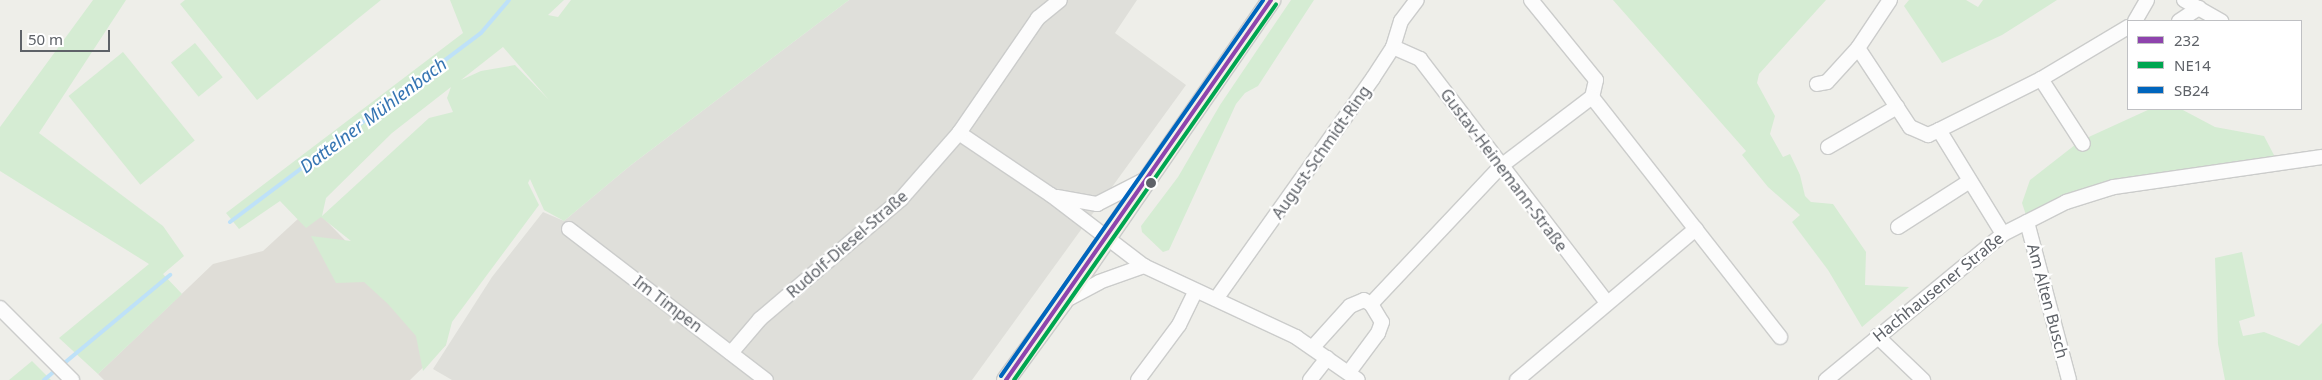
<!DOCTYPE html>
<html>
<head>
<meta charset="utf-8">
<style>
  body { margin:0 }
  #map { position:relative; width:2322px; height:380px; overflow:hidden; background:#eeeee9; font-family:"Noto Sans",sans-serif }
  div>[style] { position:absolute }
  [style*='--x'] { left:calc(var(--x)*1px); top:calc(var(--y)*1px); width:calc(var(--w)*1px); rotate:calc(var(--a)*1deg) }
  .industrial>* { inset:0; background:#dfdfda }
  .education>* { inset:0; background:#dfddd7 }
  .green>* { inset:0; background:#d5ecd3; transform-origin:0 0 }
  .stream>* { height:4px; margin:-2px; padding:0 2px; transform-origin:2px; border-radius:2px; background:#bee1f8 }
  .roads { filter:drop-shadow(1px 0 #cbcccb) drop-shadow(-1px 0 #cbcccb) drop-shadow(0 1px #cbcccb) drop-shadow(0 -1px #cbcccb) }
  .minor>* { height:14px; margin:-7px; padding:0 7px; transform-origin:7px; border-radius:7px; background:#fcfcfc }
  .major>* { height:18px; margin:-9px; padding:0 9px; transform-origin:9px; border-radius:9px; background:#f4f1e9 }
  .bus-1>* { height:4px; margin:-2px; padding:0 2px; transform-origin:2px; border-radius:2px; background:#8e44ad }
  .bus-2>* { height:4px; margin:-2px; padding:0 2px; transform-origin:2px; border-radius:2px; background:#00a651 }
  .bus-3>* { height:4px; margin:-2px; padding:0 2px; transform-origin:2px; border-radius:2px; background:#0065bd }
  .dots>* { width:14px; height:14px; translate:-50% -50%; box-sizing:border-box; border:2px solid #fff; border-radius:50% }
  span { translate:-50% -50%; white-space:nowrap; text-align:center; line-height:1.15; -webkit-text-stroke:4.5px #fff; paint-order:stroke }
  .street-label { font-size:16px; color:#5e6268 }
  .water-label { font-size:18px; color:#3675b3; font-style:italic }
  .legend { position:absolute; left:2127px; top:20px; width:175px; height:90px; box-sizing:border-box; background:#fff; border:1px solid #bfc0c3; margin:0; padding:6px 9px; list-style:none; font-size:15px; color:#5e6268 }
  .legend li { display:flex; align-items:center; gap:10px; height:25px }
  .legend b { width:25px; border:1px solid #bfc0c3 }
  .scale { position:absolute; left:20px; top:30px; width:90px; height:22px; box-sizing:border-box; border:2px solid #5e6268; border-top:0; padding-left:6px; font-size:15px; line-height:18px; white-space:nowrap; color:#5e6268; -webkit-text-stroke:4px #fff; paint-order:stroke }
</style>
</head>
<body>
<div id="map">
  <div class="industrial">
    <i style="clip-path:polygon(849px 0,1137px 0,1115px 33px,1186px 85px,972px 380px,452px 380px,433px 369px,492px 277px,543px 212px,564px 221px,631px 165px)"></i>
  </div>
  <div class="education">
    <i style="clip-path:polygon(312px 206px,446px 345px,410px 380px,104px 380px,98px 374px,213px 264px,263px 251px)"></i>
  </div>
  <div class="green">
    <i style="clip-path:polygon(93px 0,126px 0,39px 133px,163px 226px,184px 256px,163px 274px,182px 294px,98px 374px,59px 338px,149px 264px,0 171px,0 127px)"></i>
    <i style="clip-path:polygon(185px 0,381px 0,257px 100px,180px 4px)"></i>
    <i style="clip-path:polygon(evenodd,450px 0,564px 0,548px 15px,558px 17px,571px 0,849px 0,631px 165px,564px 221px,544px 210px,530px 179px,528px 183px,539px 205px,452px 322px,446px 345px,423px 371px,416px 336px,388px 304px,364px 282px,336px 283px,311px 236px,351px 241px,321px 217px,306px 228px,280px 201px,239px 229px,226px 213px,463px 33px,450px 0,503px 47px,549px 100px,515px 65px,481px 71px,461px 80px,503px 47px,450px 0,451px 87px,447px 98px,453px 112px,429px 118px,322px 216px,326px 198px,392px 133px,451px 87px)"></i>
    <i style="clip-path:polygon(1291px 0,1314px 0,1258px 86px,1245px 93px,1236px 104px,1169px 250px,1163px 252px,1142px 232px,1141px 226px,1178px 177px,1220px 105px)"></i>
    <i style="clip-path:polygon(1613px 0,1826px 0,1759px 74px,1757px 83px,1775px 116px,1770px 134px,1783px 157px,1790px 154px,1800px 175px,1805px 196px,1811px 202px,1833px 204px,1866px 252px,1865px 285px,1909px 287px,1862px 327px,1828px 270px,1792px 222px,1800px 215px,1768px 187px,1742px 155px,1746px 151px)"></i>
    <i style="clip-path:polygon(1909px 0,1966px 0,1978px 7px,1983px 0,2057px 0,2002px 35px,1942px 63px,1904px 6px)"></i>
    <i style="left:195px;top:43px;width:44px;height:31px;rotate:51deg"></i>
    <i style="left:123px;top:52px;width:114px;height:70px;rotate:51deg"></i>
    <i style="clip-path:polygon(2150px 109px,2181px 109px,2215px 127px,2264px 136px,2275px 157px,2113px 181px,2026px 215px,2022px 203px,2030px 180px,2080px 141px)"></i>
    <i style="clip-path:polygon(2242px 252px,2255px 316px,2239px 321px,2243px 336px,2264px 332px,2299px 346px,2322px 323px,2322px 380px,2225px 380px,2218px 344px,2215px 258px)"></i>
    <i style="clip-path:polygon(32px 361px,51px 380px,9px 380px)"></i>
  </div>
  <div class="stream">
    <i style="--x:230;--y:222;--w:314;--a:-37"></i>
    <i style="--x:481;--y:33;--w:43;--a:-49.7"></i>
    <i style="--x:62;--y:365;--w:141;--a:-39.8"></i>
    <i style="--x:44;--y:380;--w:17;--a:-40"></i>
  </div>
  <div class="roads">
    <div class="minor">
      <i style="--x:1531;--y:0;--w:103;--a:50.9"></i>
      <i style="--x:1596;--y:80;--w:17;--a:103"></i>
      <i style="--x:1592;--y:97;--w:305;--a:51.9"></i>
      <i style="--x:1890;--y:0;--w:58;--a:123.7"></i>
      <i style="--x:1858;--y:48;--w:95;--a:56.6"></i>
      <i style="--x:1910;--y:127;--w:20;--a:24"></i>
      <i style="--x:1928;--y:135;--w:12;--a:-24"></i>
      <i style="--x:1939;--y:130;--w:122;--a:58.4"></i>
      <i style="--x:2184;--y:0;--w:43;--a:29.6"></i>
      <i style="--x:2135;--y:21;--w:24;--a:-60"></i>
      <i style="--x:2179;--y:21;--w:24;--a:-33"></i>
      <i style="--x:1393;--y:47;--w:30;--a:24"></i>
      <i style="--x:1420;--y:59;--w:307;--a:52.5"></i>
      <i style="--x:2041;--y:79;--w:77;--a:57.1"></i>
      <i style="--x:1817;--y:84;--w:10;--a:-11"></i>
      <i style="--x:1827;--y:82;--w:46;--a:-47.6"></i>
      <i style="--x:1939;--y:130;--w:114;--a:-26.6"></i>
      <i style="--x:2041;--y:79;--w:101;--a:-30.9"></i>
      <i style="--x:959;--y:133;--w:111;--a:34"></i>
      <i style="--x:1051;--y:195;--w:117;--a:37.4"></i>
      <i style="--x:1144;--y:266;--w:168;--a:25"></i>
      <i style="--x:1296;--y:337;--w:75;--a:34.7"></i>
      <i style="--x:1828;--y:147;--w:80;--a:-30.1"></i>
      <i style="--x:1057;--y:197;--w:41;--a:9.9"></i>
      <i style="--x:1097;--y:204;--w:55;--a:-27"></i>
      <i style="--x:2027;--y:222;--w:163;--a:75.1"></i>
      <i style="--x:1898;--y:227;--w:85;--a:-32.6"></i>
      <i style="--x:569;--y:229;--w:248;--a:37.5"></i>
      <i style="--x:1216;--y:299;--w:271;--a:-54.6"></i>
      <i style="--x:1373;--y:78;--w:37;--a:-57"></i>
      <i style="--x:1393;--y:47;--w:27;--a:-73"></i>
      <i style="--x:1401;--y:21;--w:26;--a:-53"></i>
      <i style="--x:1064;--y:301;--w:40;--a:-28"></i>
      <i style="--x:1099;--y:282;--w:48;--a:-19.6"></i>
      <i style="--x:1371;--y:304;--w:190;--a:-46.7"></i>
      <i style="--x:1501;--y:166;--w:114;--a:-37.2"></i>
      <i style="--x:0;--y:308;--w:102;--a:45"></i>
      <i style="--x:1877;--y:336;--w:64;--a:43.7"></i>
      <i style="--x:1313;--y:347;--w:55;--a:-47.9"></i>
      <i style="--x:1350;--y:306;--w:15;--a:-23"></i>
      <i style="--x:1364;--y:300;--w:8;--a:30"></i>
      <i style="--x:1371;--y:304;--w:21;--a:59"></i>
      <i style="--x:1382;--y:322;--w:12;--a:110"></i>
      <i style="--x:1378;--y:333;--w:49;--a:126.6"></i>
      <i style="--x:731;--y:353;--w:45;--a:-49.5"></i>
      <i style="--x:760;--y:319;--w:185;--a:-40.4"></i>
      <i style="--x:901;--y:199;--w:88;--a:-48.7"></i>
      <i style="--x:959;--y:133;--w:140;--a:-55.5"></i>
      <i style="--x:1038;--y:18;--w:28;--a:-39"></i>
      <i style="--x:1138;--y:380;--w:69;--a:-53.3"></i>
      <i style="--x:1179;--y:325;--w:37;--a:-64"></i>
      <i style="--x:1310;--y:380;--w:28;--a:-52"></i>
      <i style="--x:1517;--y:380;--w:234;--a:-40.2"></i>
      <i style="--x:1826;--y:380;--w:229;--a:-39.5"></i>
      <i style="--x:2003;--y:234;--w:71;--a:-26.9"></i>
      <i style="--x:2066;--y:202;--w:50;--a:-17.4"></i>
      <i style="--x:2114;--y:187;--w:210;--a:-8.2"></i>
    </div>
    <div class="major">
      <i style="--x:1006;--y:380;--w:97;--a:-53.8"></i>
      <i style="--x:1063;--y:302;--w:367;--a:-55.4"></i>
    </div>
  </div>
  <div class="bus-1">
    <i style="--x:1006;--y:380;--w:463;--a:-55.1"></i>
  </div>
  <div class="bus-2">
    <i style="--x:1014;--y:380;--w:458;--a:-55.1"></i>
  </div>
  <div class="bus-3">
    <i style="--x:1001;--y:376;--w:458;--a:-55.1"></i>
  </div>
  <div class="dots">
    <i style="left:1151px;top:183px;background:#5e6268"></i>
  </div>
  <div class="street-label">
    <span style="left:1321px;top:152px;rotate:-55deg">August-Schmidt-Ring</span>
    <span style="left:1504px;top:170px;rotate:53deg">Gustav-Heinemann-Straße</span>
    <span style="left:847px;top:244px;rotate:-41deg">Rudolf-Diesel-Straße</span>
    <span style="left:1938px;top:287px;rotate:-39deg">Hachhausener Straße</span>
    <span style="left:2048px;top:301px;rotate:75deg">Am Alten Busch</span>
    <span style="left:668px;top:304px;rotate:37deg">Im Timpen</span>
  </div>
  <div class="water-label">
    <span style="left:373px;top:115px;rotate:-37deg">Dattelner Mühlenbach</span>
  </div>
  <ul class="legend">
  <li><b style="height:6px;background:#8e44ad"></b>232</li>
  <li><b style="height:6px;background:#00a651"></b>NE14</li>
  <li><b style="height:6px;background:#0065bd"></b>SB24</li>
  </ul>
  <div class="scale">50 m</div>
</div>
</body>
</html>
